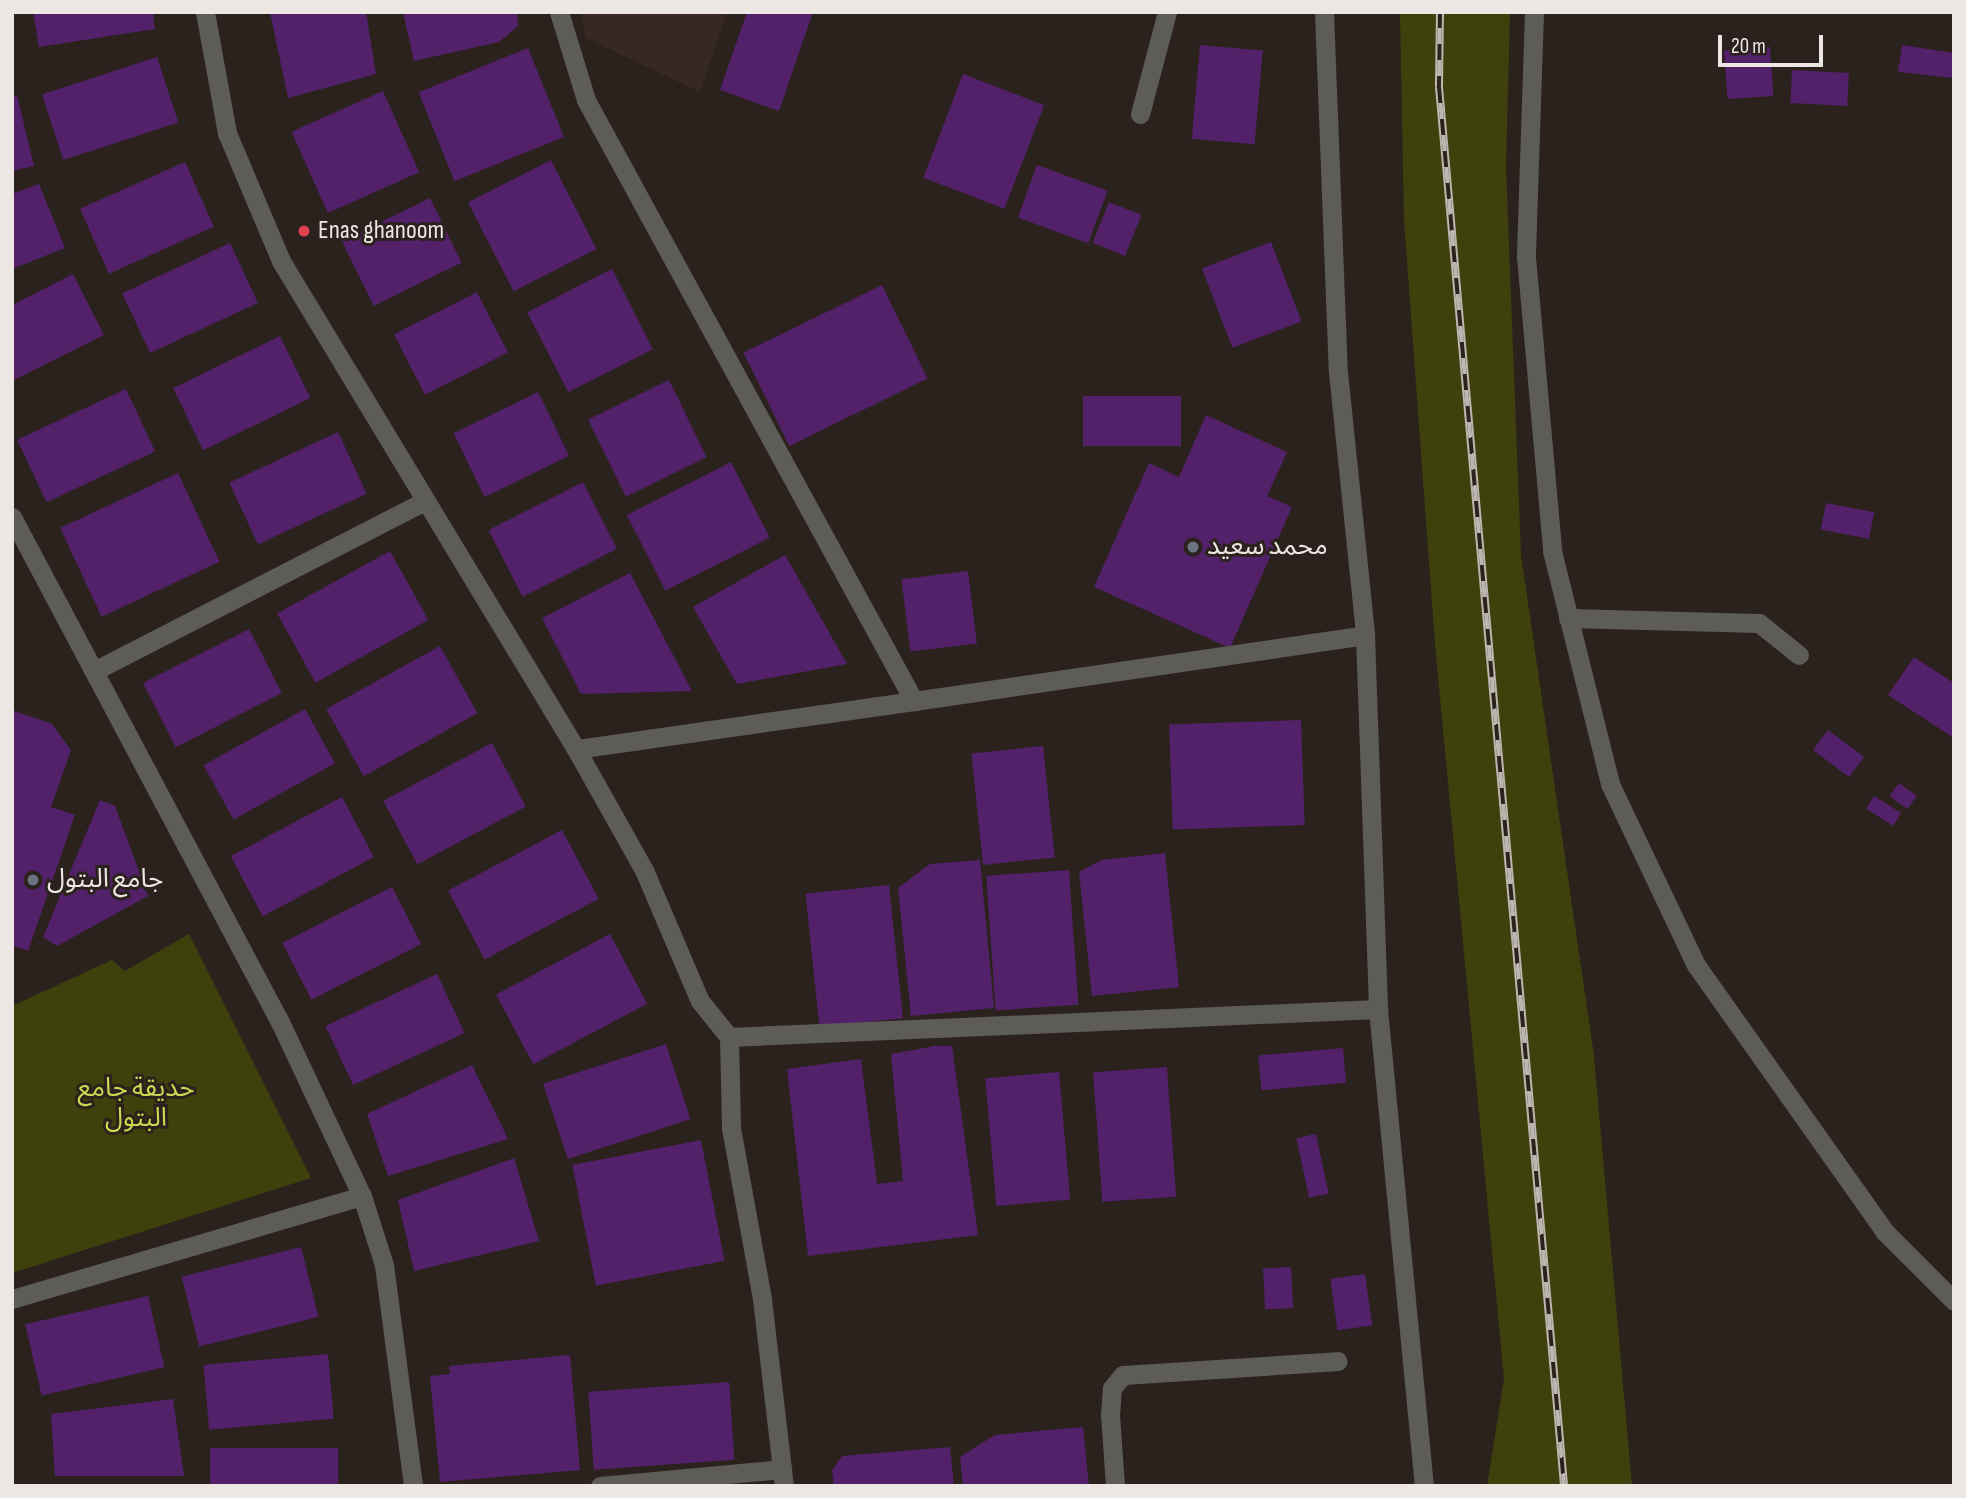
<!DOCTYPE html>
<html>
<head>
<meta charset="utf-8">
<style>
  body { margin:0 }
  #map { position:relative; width:1966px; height:1498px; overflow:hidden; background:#2b221d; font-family:"Sofia Sans Condensed","Noto Sans Arabic",sans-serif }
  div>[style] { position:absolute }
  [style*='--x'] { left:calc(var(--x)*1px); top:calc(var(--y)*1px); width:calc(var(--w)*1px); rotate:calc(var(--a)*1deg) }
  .built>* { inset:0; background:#372921 }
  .green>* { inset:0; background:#3e410b }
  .building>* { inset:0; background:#52216a; transform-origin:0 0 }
  .service>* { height:19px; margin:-9.5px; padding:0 9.5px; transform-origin:9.5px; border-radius:9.5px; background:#5e5c58 }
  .minor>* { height:19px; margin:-9.5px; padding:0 9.5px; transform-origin:9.5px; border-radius:9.5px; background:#5e5c58 }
  .rail>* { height:8px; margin-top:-4px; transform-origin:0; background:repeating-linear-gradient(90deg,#2b221d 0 16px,#bcb5b1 0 32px); box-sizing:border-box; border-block:2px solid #bcb5b1 }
  .dots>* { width:19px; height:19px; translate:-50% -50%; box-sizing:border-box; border:4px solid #2b221d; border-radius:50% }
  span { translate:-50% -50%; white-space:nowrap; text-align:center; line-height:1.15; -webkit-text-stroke:6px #2b221d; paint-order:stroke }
  .poi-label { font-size:26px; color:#ede7e4 }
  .left { translate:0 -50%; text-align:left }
  .park-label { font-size:26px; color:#cdd850 }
  .frame { position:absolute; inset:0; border:14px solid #ede7e4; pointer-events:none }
  .scale { position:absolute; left:1718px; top:35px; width:105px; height:32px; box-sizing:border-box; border:4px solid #ede7e4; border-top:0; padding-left:9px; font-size:21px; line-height:24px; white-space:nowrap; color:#ede7e4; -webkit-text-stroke:5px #2b221d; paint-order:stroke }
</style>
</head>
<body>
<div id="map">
  <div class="built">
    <i style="clip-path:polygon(580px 12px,727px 12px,700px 92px,586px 38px)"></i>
  </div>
  <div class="green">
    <i style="clip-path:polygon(1400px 12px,1510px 12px,1506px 168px,1521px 555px,1594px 1056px,1632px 1486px,1487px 1486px,1504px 1379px,1435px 644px,1404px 220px)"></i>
    <i style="clip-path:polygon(189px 934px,311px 1178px,12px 1273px,12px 1006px,112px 960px,125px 971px)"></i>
  </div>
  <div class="building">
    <i style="clip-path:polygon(33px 12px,153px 12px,155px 29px,39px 47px)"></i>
    <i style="clip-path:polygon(270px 12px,366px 12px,376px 74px,288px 98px)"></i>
    <i style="clip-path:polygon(403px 12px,517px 12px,518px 26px,499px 42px,414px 61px)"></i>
    <i style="clip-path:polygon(747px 12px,813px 12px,779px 111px,720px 90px)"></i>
    <i style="left:1200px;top:45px;width:63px;height:94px;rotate:5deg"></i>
    <i style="clip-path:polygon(1902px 45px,1954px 53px,1954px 78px,1898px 72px)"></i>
    <i style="left:1770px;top:47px;width:49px;height:46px;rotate:86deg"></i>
    <i style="left:528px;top:48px;width:96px;height:118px;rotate:68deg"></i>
    <i style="left:157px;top:57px;width:69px;height:121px;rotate:72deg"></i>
    <i style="left:1792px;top:70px;width:57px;height:33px;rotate:3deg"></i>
    <i style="left:963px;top:74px;width:87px;height:111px;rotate:21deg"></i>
    <i style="left:383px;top:91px;width:89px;height:100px;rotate:66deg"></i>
    <i style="clip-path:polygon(17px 95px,34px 166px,12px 171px,12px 96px)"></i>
    <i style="left:551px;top:160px;width:100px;height:93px;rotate:63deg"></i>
    <i style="left:185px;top:162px;width:71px;height:115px;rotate:66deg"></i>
    <i style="left:1037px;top:165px;width:75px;height:56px;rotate:20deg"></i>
    <i style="clip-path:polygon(39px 184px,65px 248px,12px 269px,12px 194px)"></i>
    <i style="left:430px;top:198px;width:72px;height:98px;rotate:64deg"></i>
    <i style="left:1109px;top:202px;width:35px;height:44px;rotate:22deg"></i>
    <i style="left:1271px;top:242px;width:85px;height:74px;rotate:69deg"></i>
    <i style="left:230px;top:243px;width:66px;height:119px;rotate:65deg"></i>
    <i style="left:612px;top:269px;width:90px;height:95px;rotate:63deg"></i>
    <i style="clip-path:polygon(73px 274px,104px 335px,12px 381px,12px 305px)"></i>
    <i style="left:882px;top:285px;width:104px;height:154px;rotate:64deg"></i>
    <i style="left:477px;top:292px;width:68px;height:93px;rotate:63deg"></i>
    <i style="left:280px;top:336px;width:69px;height:119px;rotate:64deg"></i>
    <i style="left:669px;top:380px;width:86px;height:90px;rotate:64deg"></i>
    <i style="left:126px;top:389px;width:69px;height:120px;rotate:65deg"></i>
    <i style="left:538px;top:392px;width:71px;height:94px;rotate:64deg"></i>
    <i style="left:1181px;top:396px;width:50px;height:98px;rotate:90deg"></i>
    <i style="clip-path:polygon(1206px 415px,1287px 452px,1267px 496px,1292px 507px,1230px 648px,1094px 587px,1149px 463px,1179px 477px)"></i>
    <i style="left:338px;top:432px;width:68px;height:120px;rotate:65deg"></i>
    <i style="left:731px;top:462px;width:85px;height:117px;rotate:63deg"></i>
    <i style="left:178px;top:473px;width:98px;height:130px;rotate:65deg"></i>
    <i style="left:583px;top:482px;width:75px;height:106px;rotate:63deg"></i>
    <i style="left:1826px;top:503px;width:49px;height:27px;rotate:11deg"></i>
    <i style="left:390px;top:551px;width:79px;height:129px;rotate:61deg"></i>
    <i style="clip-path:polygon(785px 555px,847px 664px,737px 684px,693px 607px)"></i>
    <i style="left:968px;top:571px;width:73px;height:67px;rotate:83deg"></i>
    <i style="clip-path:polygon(630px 573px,692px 691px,581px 694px,542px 618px)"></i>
    <i style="left:249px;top:629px;width:72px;height:119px;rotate:63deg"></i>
    <i style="left:440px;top:646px;width:77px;height:130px;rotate:61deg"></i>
    <i style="clip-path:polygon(1914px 657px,1954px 683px,1954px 738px,1888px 695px)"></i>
    <i style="left:305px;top:709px;width:62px;height:116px;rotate:61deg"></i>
    <i style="clip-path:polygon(12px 710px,52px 724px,71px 750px,51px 807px,75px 815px,28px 951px,12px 945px)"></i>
    <i style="left:1301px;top:720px;width:105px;height:132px;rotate:88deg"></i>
    <i style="left:1828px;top:730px;width:45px;height:25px;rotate:37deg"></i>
    <i style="left:492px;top:743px;width:72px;height:123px;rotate:62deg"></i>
    <i style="left:1043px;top:746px;width:112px;height:72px;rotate:84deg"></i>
    <i style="left:1899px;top:783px;width:22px;height:16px;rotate:36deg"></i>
    <i style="left:1874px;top:796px;width:32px;height:15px;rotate:32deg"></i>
    <i style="left:342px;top:797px;width:68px;height:126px;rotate:62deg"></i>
    <i style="clip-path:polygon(100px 800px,115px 806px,148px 896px,57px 946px,43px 937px)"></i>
    <i style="left:562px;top:830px;width:78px;height:129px;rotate:62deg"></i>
    <i style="clip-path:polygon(1165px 853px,1179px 987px,1092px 996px,1079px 872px,1102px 860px)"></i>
    <i style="clip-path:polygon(980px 860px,994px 1008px,911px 1016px,898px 888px,930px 864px)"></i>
    <i style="left:1069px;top:870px;width:135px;height:83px;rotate:86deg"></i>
    <i style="left:889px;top:885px;width:134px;height:84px;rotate:84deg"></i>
    <i style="left:392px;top:887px;width:64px;height:123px;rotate:63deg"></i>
    <i style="left:610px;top:934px;width:79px;height:129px;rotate:62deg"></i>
    <i style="left:437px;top:974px;width:65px;height:123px;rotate:65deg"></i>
    <i style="left:666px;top:1044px;width:79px;height:129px;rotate:72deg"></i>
    <i style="clip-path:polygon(935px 1046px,952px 1046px,978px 1235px,808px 1256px,787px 1069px,861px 1059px,877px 1184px,903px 1181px,891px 1054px)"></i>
    <i style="left:1343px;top:1048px;width:35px;height:85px;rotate:85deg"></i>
    <i style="clip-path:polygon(472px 1065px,508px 1139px,388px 1176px,367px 1114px)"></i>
    <i style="left:1167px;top:1067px;width:130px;height:74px;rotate:86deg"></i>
    <i style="left:1059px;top:1072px;width:128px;height:74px;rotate:85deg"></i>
    <i style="left:1316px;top:1134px;width:61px;height:20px;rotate:78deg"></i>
    <i style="left:701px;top:1140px;width:123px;height:131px;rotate:79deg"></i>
    <i style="clip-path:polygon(514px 1158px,539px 1241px,414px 1271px,398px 1200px)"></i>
    <i style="left:301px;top:1247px;width:72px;height:123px;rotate:76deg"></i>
    <i style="left:1291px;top:1267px;width:41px;height:28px;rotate:87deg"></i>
    <i style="left:1365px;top:1274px;width:52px;height:35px;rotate:82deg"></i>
    <i style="left:148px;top:1296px;width:73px;height:126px;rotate:77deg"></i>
    <i style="left:328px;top:1354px;width:65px;height:125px;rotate:85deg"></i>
    <i style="clip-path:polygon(570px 1355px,580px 1470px,440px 1482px,430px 1376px,450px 1374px,449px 1366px)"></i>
    <i style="left:729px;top:1382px;width:78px;height:141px;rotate:86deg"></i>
    <i style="clip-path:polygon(173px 1399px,184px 1476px,55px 1476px,51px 1414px)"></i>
    <i style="clip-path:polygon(1083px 1427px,1089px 1486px,963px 1486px,960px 1457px,995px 1435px)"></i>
    <i style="clip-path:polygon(950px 1447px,954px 1486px,834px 1486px,832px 1470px,842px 1456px)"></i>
    <i style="left:338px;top:1448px;width:38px;height:128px;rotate:90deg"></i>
  </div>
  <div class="service">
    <i style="--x:1140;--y:114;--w:106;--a:-75.2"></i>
  </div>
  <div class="minor">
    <i style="--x:205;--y:12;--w:123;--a:79.7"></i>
    <i style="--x:227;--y:133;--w:139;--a:67.1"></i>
    <i style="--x:281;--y:261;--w:570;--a:58.85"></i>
    <i style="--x:576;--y:749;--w:139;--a:60.7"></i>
    <i style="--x:644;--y:870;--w:142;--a:66.9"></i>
    <i style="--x:700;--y:1001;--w:46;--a:51.1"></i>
    <i style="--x:729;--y:1037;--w:91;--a:88.7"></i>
    <i style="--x:731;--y:1128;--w:174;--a:79.7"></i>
    <i style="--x:762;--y:1299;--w:188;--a:83.3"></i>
    <i style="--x:559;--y:12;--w:92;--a:72.9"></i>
    <i style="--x:586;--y:100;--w:685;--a:61.38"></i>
    <i style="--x:914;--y:701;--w:341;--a:171.9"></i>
    <i style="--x:1324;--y:12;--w:360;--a:87.8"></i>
    <i style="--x:1338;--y:372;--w:264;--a:84.1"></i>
    <i style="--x:1365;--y:635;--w:374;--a:88"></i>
    <i style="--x:1378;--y:1009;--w:479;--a:84.5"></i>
    <i style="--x:1534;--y:12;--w:245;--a:91.9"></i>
    <i style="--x:1526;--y:257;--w:295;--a:84.9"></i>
    <i style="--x:1552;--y:551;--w:240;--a:76"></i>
    <i style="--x:1610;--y:784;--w:200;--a:64.6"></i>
    <i style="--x:1696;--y:965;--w:326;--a:54.7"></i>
    <i style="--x:1884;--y:1231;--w:99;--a:45"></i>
    <i style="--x:12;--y:517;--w:572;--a:62.05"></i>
    <i style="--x:280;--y:1022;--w:192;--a:64.8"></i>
    <i style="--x:362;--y:1196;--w:72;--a:72.3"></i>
    <i style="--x:384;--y:1265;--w:223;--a:82.5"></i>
    <i style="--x:1568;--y:618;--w:191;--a:1.5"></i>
    <i style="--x:1759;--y:623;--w:51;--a:38.7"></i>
    <i style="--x:96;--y:670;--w:370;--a:-27.2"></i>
    <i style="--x:914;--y:701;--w:456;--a:-8.3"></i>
    <i style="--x:729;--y:1037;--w:650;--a:-2.47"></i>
    <i style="--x:12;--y:1299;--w:365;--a:-16.4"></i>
    <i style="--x:600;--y:1486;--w:183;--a:-5.3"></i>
    <i style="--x:1115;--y:1486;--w:71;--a:-94"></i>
    <i style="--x:1110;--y:1415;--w:27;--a:-86"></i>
    <i style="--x:1112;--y:1388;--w:17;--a:-50"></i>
    <i style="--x:1123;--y:1375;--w:215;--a:-3.7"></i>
  </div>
  <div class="rail">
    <i style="--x:1440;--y:12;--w:75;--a:90.8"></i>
    <i style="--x:1439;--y:87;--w:1405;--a:84.89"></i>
  </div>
  <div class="dots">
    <i style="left:304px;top:231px;background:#e0444e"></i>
    <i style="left:1193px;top:547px;background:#6b7280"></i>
    <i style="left:33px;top:880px;background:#6b7280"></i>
  </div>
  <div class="poi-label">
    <span class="left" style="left:318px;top:231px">Enas ghanoom</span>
    <span class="left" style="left:1207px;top:547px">محمد سعيد</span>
    <span class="left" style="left:47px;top:880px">جامع البتول</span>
  </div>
  <div class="park-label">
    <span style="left:136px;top:1104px">حديقة جامع<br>البتول</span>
  </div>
  <div class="frame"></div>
  <div class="scale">20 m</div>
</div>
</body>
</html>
